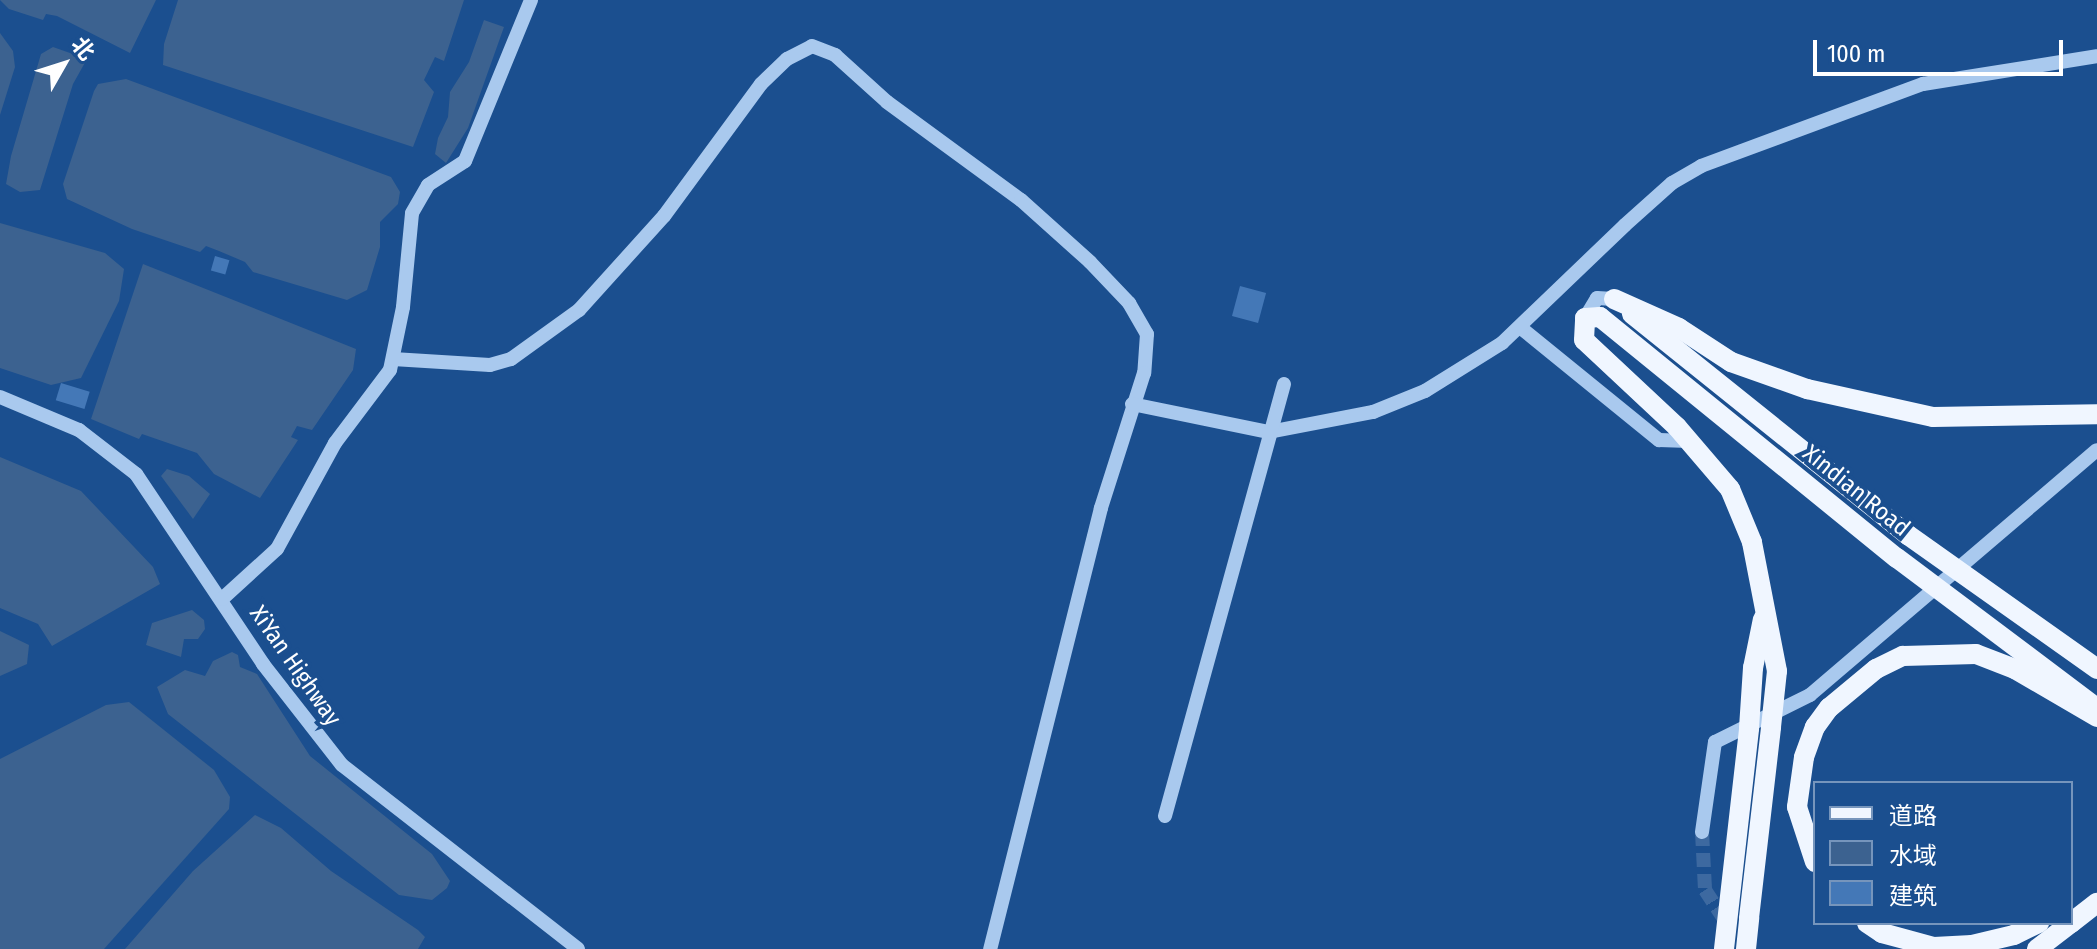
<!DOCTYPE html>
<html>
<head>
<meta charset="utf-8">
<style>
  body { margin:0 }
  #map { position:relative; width:2097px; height:949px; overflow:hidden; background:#1b4f8f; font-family:"Fira Sans Condensed","Noto Sans SC",sans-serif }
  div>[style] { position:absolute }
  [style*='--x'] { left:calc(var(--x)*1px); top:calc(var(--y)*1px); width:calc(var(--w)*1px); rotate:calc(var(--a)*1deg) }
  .water>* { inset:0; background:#3c6290 }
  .building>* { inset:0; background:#4478b7; transform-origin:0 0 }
  .minor-tunnel>* { height:14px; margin-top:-7px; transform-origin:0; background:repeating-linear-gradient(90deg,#3d69a0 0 14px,transparent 0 21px) }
  .minor>* { height:14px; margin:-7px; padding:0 7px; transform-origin:7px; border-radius:7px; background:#a9c9ee }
  .major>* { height:20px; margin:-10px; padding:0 10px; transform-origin:10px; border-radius:10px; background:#f0f6ff }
  .major-bridge>* { height:20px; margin:-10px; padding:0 10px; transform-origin:10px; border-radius:10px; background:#f0f6ff }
  span { translate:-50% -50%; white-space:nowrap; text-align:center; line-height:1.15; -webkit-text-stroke:8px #1b4f8f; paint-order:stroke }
  .street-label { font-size:24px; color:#fff }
  .legend { position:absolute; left:1813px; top:781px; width:260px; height:144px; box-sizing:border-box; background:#1b4f8f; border:2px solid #7695bc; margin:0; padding:10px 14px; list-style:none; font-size:24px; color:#fff }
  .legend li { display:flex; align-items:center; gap:16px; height:40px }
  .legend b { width:40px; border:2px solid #7695bc }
  .north { position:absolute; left:24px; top:24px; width:80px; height:80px; -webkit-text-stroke:6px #1b4f8f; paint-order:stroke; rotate:51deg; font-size:22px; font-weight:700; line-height:32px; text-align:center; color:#fff }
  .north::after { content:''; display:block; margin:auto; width:28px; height:36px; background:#fff; clip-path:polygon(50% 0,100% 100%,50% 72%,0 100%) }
  .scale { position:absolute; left:1813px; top:40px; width:250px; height:36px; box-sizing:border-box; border:4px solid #fff; border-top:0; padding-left:10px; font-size:24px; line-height:28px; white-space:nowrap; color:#fff; -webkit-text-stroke:6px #1b4f8f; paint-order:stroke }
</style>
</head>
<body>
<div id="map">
  <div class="water">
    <i style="clip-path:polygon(0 0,156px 0,130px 53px,57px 16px,46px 14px,43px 20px,9px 9px)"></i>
    <i style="clip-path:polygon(178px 0,464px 0,444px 61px,435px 57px,424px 80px,434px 92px,413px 147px,163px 65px,164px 44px)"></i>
    <i style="clip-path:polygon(484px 20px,504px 27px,468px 128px,446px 163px,435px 154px,438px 138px,448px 117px,450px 92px,469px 62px)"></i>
    <i style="clip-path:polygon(0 33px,13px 51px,15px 67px,0 115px)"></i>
    <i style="clip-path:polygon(53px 47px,87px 59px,73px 84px,40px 190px,20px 192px,6px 184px,11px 156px,41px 54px)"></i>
    <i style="clip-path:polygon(126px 79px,391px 177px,400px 192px,398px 204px,380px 222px,380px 247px,367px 290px,347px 300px,253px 272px,245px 262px,219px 251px,206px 246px,200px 252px,132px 229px,67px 199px,63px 184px,94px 91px,98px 84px)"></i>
    <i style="clip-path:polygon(0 223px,105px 253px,124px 269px,119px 301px,81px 378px,51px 385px,0 368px)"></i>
    <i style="clip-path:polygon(143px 264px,356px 349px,353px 370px,312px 430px,297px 426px,291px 437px,298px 440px,260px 498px,214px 474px,197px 453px,142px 434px,139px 439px,91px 419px)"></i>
    <i style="clip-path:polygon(0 457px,81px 491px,153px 567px,160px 584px,52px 646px,38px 624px,0 608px)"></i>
    <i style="clip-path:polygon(167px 469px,189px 476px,210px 494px,193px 519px,161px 476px)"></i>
    <i style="clip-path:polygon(192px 610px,204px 620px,205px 629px,198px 639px,184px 639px,181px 657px,146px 645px,152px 623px)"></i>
    <i style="clip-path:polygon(0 631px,29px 645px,27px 664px,0 676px)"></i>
    <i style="clip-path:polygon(232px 652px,238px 655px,240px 667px,257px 674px,310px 756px,432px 854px,450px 881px,447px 888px,432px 900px,399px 895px,168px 714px,157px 687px,185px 670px,205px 676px,213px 661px)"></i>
    <i style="clip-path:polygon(129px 702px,214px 770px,230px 797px,229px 809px,104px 949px,0 949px,0 759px,106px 705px)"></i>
    <i style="clip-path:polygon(255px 815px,281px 828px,331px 871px,418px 930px,425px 937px,418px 949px,125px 949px,193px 871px)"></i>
  </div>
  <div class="building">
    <i style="left:215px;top:256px;width:15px;height:15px;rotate:16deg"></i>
    <i style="left:1240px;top:286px;width:27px;height:31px;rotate:15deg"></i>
    <i style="left:61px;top:383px;width:30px;height:18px;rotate:17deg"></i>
  </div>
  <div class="minor-tunnel">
    <i style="--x:1702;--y:832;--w:58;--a:87"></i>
    <i style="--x:1705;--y:890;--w:42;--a:56.7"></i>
  </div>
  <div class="minor">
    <i style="--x:1585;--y:318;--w:23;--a:-59"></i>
    <i style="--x:1597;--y:298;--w:17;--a:3"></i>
    <i style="--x:1521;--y:328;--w:178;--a:39.1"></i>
    <i style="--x:1659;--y:440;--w:30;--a:2"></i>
    <i style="--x:393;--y:359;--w:97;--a:3.5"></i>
    <i style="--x:490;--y:365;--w:22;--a:-16"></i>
    <i style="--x:511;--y:359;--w:84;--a:-35.8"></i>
    <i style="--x:579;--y:310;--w:127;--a:-47.9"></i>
    <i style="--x:664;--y:216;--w:164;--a:-53.7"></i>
    <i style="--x:761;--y:84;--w:36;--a:-44"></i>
    <i style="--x:787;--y:59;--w:28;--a:-27"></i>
    <i style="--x:812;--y:46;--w:25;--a:21"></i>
    <i style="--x:835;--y:55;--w:70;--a:42.1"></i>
    <i style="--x:887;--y:102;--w:166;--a:36.2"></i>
    <i style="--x:1021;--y:200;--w:93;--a:41.9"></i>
    <i style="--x:1090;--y:262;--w:57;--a:46.4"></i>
    <i style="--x:1129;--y:303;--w:36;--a:60"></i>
    <i style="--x:1147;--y:334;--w:39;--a:94"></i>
    <i style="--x:1144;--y:373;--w:142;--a:107.7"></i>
    <i style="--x:1101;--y:508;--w:455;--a:104.1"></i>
    <i style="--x:0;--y:397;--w:86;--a:22.7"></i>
    <i style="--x:79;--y:430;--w:72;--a:37.7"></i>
    <i style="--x:136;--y:474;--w:229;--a:56.2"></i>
    <i style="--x:263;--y:664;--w:128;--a:52"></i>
    <i style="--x:342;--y:765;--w:299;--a:37.9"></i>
    <i style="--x:1132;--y:404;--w:140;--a:11.6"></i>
    <i style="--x:1269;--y:432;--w:106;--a:-10.9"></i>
    <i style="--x:1373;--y:412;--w:56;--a:-22"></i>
    <i style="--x:1425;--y:391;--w:91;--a:-31.9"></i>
    <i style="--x:1502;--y:343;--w:170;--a:-43.8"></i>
    <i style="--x:1625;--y:225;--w:63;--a:-41.8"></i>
    <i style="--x:1672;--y:183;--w:34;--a:-30"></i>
    <i style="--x:1701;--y:166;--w:237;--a:-20.3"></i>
    <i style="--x:1923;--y:84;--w:176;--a:-9.1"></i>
    <i style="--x:222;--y:599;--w:74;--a:-42.3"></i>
    <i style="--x:277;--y:549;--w:121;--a:-61.3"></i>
    <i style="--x:335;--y:443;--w:91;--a:-53"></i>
    <i style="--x:390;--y:370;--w:64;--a:-78.3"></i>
    <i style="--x:403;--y:307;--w:94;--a:-84.5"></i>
    <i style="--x:412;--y:213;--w:32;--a:-60"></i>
    <i style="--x:428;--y:185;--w:44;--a:-33"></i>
    <i style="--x:465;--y:161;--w:174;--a:-67.7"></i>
    <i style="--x:1165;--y:816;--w:448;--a:-74.6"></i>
    <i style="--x:1702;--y:832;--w:91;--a:-81.8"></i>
    <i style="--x:1715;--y:742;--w:106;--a:-26.3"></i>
    <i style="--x:1810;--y:695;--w:377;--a:-40.5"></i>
  </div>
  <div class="major">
    <i style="--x:1614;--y:299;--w:71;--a:24"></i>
    <i style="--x:1679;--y:328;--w:62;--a:33.2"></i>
    <i style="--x:1731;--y:362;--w:81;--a:19.6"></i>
    <i style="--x:1807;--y:389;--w:129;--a:12.5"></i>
    <i style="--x:1933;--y:417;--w:164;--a:-1"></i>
    <i style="--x:1632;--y:314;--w:354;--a:38.7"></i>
    <i style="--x:1753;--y:668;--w:50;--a:-78.5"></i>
    <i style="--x:1777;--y:671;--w:131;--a:-101"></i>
    <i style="--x:1752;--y:542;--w:57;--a:-112.5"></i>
    <i style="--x:1730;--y:489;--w:82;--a:-130.5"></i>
    <i style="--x:1677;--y:427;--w:127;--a:-136.9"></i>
    <i style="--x:1584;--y:340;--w:22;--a:-87"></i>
    <i style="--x:1585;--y:318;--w:15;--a:-4"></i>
    <i style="--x:1600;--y:317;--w:382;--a:39.1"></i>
    <i style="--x:1815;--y:862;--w:58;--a:-108.1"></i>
    <i style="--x:1797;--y:807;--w:50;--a:-82"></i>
    <i style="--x:1804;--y:757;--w:32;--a:-70"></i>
    <i style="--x:1815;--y:727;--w:24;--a:-54"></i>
    <i style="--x:1829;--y:708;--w:61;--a:-39.7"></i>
    <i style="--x:1876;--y:669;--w:30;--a:-26"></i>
    <i style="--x:1903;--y:656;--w:73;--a:-1.6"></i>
    <i style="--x:1976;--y:654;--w:42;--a:21"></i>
    <i style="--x:2015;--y:669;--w:95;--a:30.3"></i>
    <i style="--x:1749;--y:918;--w:192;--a:-83.4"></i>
    <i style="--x:1867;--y:923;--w:18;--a:34"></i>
    <i style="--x:1882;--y:933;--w:54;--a:15.1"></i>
    <i style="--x:1934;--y:947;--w:38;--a:-3"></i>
    <i style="--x:1972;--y:945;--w:43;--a:-13.4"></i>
    <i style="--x:2014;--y:935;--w:28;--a:-26"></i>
    <i style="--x:2071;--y:923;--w:33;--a:-38"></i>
    <i style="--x:1724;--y:949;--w:222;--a:-83.5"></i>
    <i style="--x:2037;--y:949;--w:43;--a:-37.4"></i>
  </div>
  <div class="major-bridge">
    <i style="--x:1908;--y:535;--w:232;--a:35.3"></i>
    <i style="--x:1897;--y:558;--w:250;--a:36.9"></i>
    <i style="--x:1771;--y:727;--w:56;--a:-83.9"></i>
    <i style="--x:1749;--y:728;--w:60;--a:-86.2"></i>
    <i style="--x:1746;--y:949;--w:31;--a:-84"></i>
  </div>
  <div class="street-label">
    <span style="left:1856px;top:491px;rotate:39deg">Xindian Road</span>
    <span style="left:295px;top:666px;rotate:55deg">XiYan Highway</span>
  </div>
  <ul class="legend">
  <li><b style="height:10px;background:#f0f6ff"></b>道路</li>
  <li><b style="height:22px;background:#3c6290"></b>水域</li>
  <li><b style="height:22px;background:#4478b7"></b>建筑</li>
  </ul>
  <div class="north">北</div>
  <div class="scale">100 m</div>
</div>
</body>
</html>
